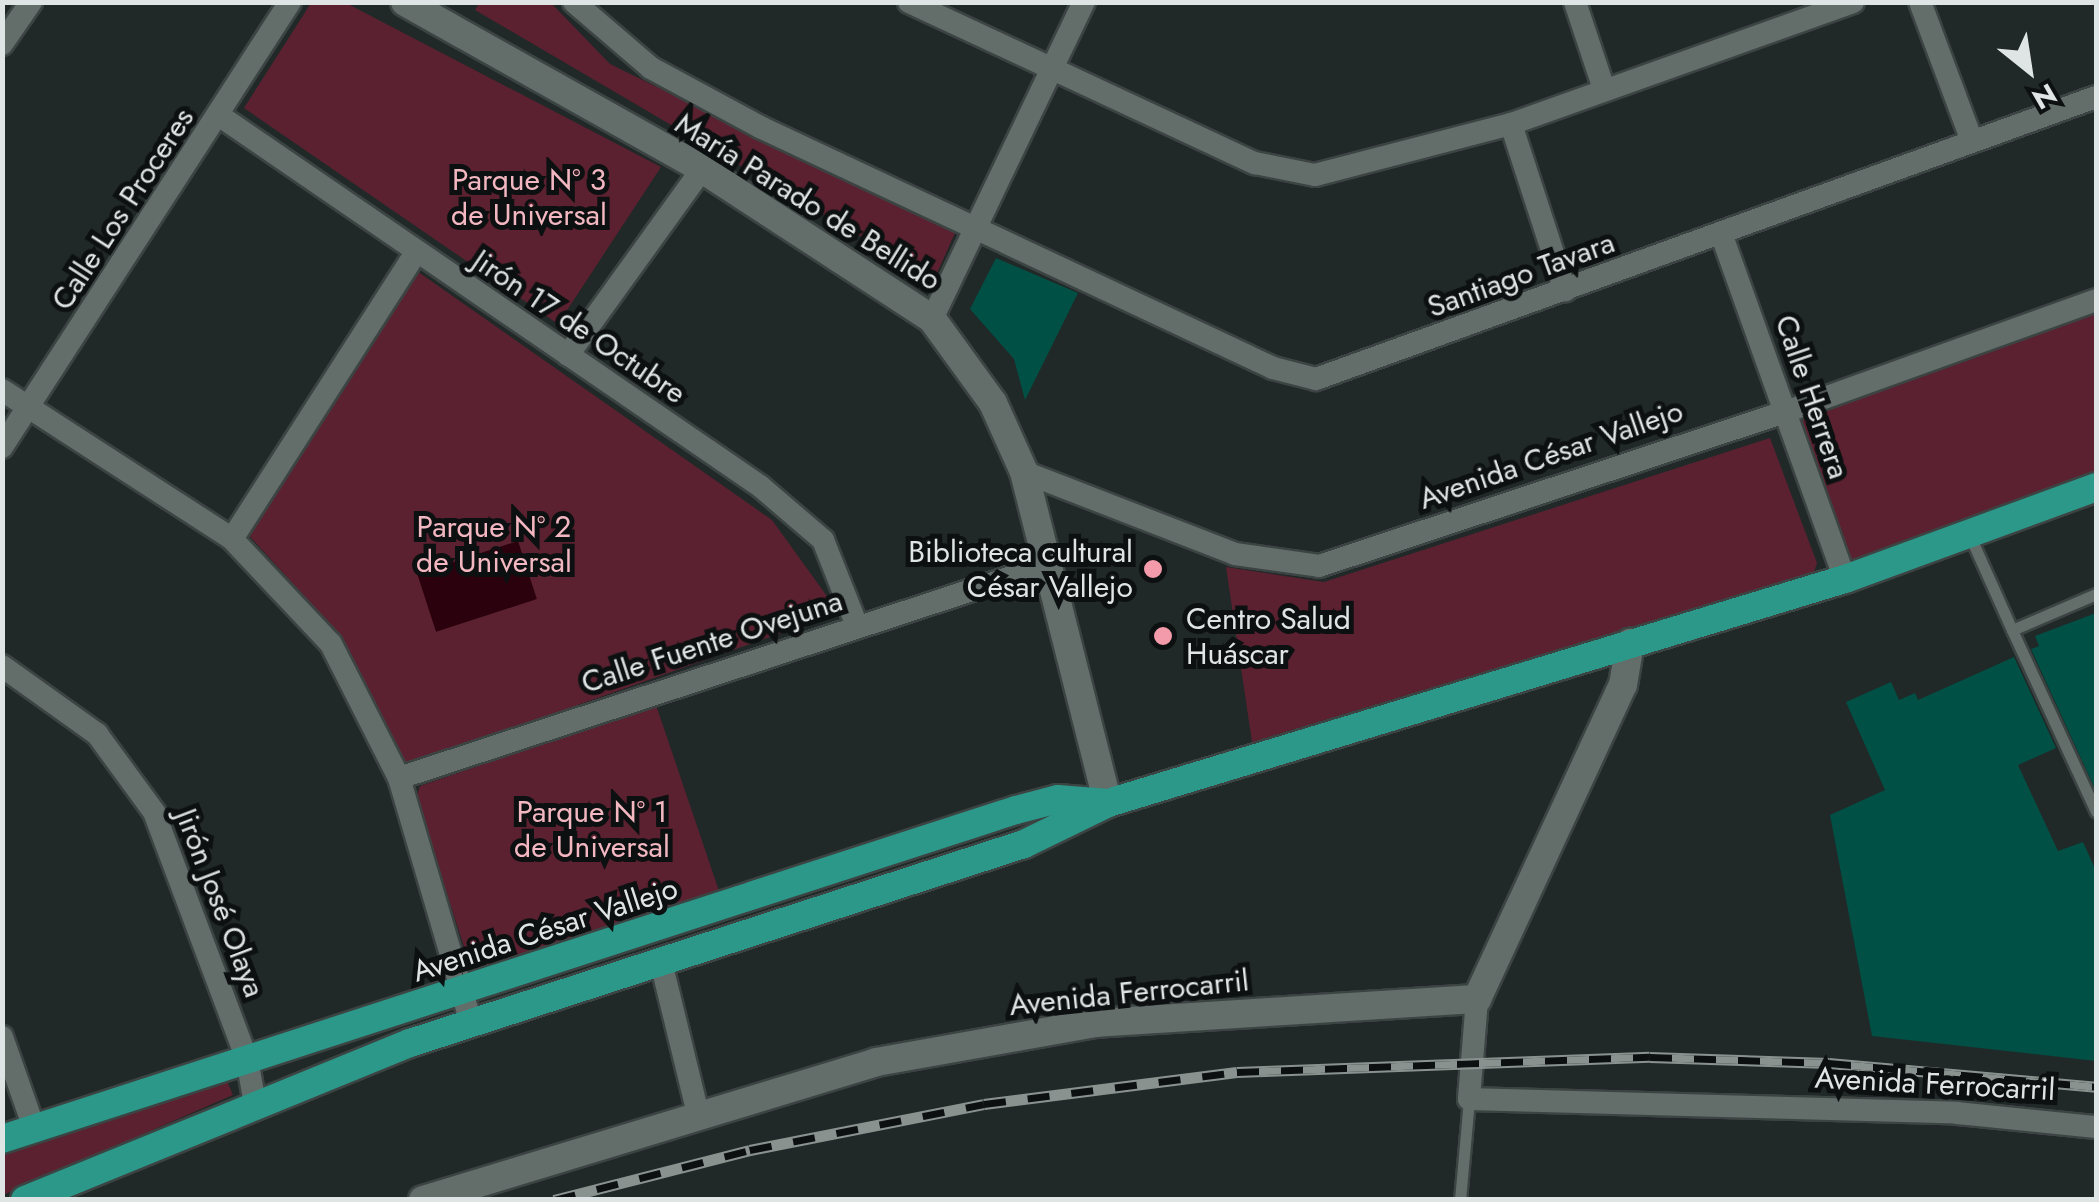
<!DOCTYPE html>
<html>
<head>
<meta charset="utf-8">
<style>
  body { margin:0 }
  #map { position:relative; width:2099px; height:1202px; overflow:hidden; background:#202927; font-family:Jost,sans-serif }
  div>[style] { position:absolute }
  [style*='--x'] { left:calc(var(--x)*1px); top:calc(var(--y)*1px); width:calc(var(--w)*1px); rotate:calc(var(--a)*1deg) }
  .green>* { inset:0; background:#5b2130 }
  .water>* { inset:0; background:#2a010d; transform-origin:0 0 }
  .building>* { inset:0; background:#005045 }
  .roads { filter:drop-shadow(2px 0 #3c4443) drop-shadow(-2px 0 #3c4443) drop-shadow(0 2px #3c4443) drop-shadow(0 -2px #3c4443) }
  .service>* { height:11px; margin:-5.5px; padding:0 5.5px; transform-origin:5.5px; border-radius:5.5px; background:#636d6a }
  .minor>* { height:22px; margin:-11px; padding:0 11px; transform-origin:11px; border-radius:11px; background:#636d6a }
  .tertiary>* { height:28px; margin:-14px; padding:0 14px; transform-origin:14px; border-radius:14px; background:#636d6a }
  .primary>* { height:28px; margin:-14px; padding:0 14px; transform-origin:14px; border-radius:14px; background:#2b9889 }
  .rail>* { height:11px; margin-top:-5.5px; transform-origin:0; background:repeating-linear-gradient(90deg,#0d1010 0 22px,#8a9290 0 44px); box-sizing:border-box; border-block:2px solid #8a9290 }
  .dots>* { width:28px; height:28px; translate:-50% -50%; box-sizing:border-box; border:5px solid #0d1010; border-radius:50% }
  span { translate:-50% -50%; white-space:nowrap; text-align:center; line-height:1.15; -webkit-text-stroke:10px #0d1010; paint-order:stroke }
  .park-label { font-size:30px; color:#f3b7c1 }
  .street-label { font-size:30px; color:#dfe5e4 }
  .poi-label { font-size:30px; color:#dfe5e4 }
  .right { translate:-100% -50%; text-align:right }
  .left { translate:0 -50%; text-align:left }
  .frame { position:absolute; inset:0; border:5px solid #dfe5e4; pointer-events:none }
  .north { position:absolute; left:1979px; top:20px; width:100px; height:100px; -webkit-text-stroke:8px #0d1010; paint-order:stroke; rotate:150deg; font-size:28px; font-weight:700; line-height:40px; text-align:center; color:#dfe5e4 }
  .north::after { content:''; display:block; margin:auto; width:35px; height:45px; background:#dfe5e4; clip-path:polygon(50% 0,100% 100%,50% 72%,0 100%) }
</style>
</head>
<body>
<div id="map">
  <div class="green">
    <i style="clip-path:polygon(311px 3px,346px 3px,661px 167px,558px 324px,244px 108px)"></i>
    <i style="clip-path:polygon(479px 3px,551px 3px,610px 64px,955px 233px,930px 289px,901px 260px,475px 10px)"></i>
    <i style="clip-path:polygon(414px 269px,772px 520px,829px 599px,823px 618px,406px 766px,338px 633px,244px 530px)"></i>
    <i style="clip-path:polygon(2096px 313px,2096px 477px,1852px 561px,1801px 419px,1807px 414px)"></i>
    <i style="clip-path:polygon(1770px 438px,1817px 563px,1814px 572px,1252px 742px,1226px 567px,1324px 582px)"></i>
    <i style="clip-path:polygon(656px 705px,719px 891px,481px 967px,468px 959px,416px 798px,420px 786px)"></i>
    <i style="clip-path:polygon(227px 1081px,233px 1095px,3px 1195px,2px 1154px)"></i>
  </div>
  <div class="water">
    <i style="left:518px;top:541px;width:61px;height:106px;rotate:72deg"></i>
  </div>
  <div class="building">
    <i style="clip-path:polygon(996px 258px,1078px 293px,1025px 400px,1014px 359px,970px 309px)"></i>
    <i style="clip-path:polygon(2096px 613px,2096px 791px,2031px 649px,2039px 646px,2035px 636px)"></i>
    <i style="clip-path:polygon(2014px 657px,2056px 748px,2018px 765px,2058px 851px,2083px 842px,2096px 871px,2096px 1061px,1872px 1036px,1830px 815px,1885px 790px,1846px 702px,1891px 682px,1899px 700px,1915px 693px,1918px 700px)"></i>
  </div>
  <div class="roads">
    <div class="service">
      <i style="--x:1969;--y:534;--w:105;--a:65.9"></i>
      <i style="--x:2012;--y:630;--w:91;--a:-23.2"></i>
      <i style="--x:2012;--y:630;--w:200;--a:65.2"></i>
      <i style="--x:1460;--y:1200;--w:101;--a:-84.9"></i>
    </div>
    <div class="minor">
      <i style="--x:574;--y:2;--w:101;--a:40.6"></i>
      <i style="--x:651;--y:68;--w:124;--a:28.4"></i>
      <i style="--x:760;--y:127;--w:567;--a:25.16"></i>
      <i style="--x:1273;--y:368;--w:44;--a:14.3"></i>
      <i style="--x:1316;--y:379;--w:829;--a:-19.88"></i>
      <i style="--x:909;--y:2;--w:382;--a:25"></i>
      <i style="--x:1255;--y:163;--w:61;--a:11.3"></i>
      <i style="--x:1315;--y:175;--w:203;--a:-14.6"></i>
      <i style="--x:1511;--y:124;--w:363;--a:-19.6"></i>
      <i style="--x:1575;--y:2;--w:92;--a:71.6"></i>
      <i style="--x:1920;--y:2;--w:148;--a:69.5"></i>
      <i style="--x:2;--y:44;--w:51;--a:-55.4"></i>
      <i style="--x:220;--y:116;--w:655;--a:34.42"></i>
      <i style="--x:760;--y:486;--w:83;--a:40.6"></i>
      <i style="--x:823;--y:540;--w:92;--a:68.4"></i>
      <i style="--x:1511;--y:124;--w:175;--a:72"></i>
      <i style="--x:1722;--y:236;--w:364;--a:70.3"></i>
      <i style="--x:932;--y:319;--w:352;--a:-64.4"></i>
      <i style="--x:568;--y:355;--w:229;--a:-54.2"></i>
      <i style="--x:2;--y:390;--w:274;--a:32.9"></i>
      <i style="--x:232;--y:539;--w:144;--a:46.7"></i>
      <i style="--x:331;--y:644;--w:150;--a:63.1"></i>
      <i style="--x:399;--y:778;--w:255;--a:73.6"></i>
      <i style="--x:2;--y:447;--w:530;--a:-57.09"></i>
      <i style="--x:1024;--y:472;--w:226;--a:21.2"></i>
      <i style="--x:1235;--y:554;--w:85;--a:8.1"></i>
      <i style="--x:1319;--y:566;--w:494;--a:-18.3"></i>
      <i style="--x:1788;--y:411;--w:327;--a:-19.8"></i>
      <i style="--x:232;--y:539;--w:339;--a:-57.3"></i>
      <i style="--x:2;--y:666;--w:117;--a:35.6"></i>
      <i style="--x:97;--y:734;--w:97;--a:53.8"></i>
      <i style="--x:154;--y:812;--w:264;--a:69.4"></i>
      <i style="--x:247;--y:1059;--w:46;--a:79.9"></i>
      <i style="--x:399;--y:778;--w:680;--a:-18.17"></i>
      <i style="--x:661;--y:962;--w:156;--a:76.3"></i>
      <i style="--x:1477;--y:999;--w:100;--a:94.6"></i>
      <i style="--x:1469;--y:1099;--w:488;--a:1.6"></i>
      <i style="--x:1957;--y:1113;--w:140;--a:5.8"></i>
      <i style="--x:2;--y:1037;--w:96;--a:70.6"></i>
    </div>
    <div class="tertiary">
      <i style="--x:405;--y:2;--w:341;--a:29.3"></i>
      <i style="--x:702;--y:169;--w:275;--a:33.1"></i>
      <i style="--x:932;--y:319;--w:104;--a:54"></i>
      <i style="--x:993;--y:403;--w:76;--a:65.8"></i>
      <i style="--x:1024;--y:472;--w:341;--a:75.8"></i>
      <i style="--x:423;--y:1200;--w:474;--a:-16.9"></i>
      <i style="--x:876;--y:1062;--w:222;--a:-10.1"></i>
      <i style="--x:1095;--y:1023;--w:383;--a:-3.6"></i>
      <i style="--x:1477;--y:999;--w:346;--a:-65.1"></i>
      <i style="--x:1623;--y:685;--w:43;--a:-80.5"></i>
    </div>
    <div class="primary">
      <i style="--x:2;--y:1139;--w:1066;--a:-17.98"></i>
      <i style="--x:1016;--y:810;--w:43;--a:-14.7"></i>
      <i style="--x:1058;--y:799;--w:50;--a:4.6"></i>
      <i style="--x:25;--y:1200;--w:416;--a:-22.2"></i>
      <i style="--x:410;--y:1043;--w:645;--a:-17.96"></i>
      <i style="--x:1024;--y:844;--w:93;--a:-26"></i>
      <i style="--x:1108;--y:803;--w:770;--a:-16.91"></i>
      <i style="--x:1845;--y:579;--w:267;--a:-20.1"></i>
    </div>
  </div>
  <div class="rail">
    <i style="--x:554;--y:1200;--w:202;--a:-14.3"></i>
    <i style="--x:750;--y:1150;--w:238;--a:-11.1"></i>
    <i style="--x:984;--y:1104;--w:255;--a:-7.2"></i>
    <i style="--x:1237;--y:1072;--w:413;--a:-2.1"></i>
    <i style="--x:1650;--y:1057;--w:179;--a:1.9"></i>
    <i style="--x:1829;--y:1063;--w:268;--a:5.1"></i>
  </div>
  <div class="dots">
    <i style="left:1153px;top:569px;background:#f39aab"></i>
    <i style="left:1163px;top:636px;background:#f39aab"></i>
  </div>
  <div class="park-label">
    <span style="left:529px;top:197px">Parque Nº 3<br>de Universal</span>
    <span style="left:494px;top:544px">Parque Nº 2<br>de Universal</span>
    <span style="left:592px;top:829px">Parque Nº 1<br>de Universal</span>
  </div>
  <div class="street-label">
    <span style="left:808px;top:202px;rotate:32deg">María Parado de Bellido</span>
    <span style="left:123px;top:209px;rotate:-57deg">Calle Los Proceres</span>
    <span style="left:1521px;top:275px;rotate:-20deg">Santiago Tavara</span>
    <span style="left:579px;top:327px;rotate:34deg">Jirón 17 de Octubre</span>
    <span style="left:1812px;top:397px;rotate:71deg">Calle Herrera</span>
    <span style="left:1551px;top:455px;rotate:-19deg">Avenida César Vallejo</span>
    <span style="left:712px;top:642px;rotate:-18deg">Calle Fuente Ovejuna</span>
    <span style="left:220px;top:903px;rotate:69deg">Jirón José Olaya</span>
    <span style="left:545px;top:930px;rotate:-18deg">Avenida César Vallejo</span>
    <span style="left:1129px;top:993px;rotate:-6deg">Avenida Ferrocarril</span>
    <span style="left:1935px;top:1084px;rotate:3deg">Avenida Ferrocarril</span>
  </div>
  <div class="poi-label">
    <span class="right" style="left:1133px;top:569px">Biblioteca cultural<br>César Vallejo</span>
    <span class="left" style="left:1186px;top:636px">Centro Salud<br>Huáscar</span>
  </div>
  <div class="frame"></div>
  <div class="north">N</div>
</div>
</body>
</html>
